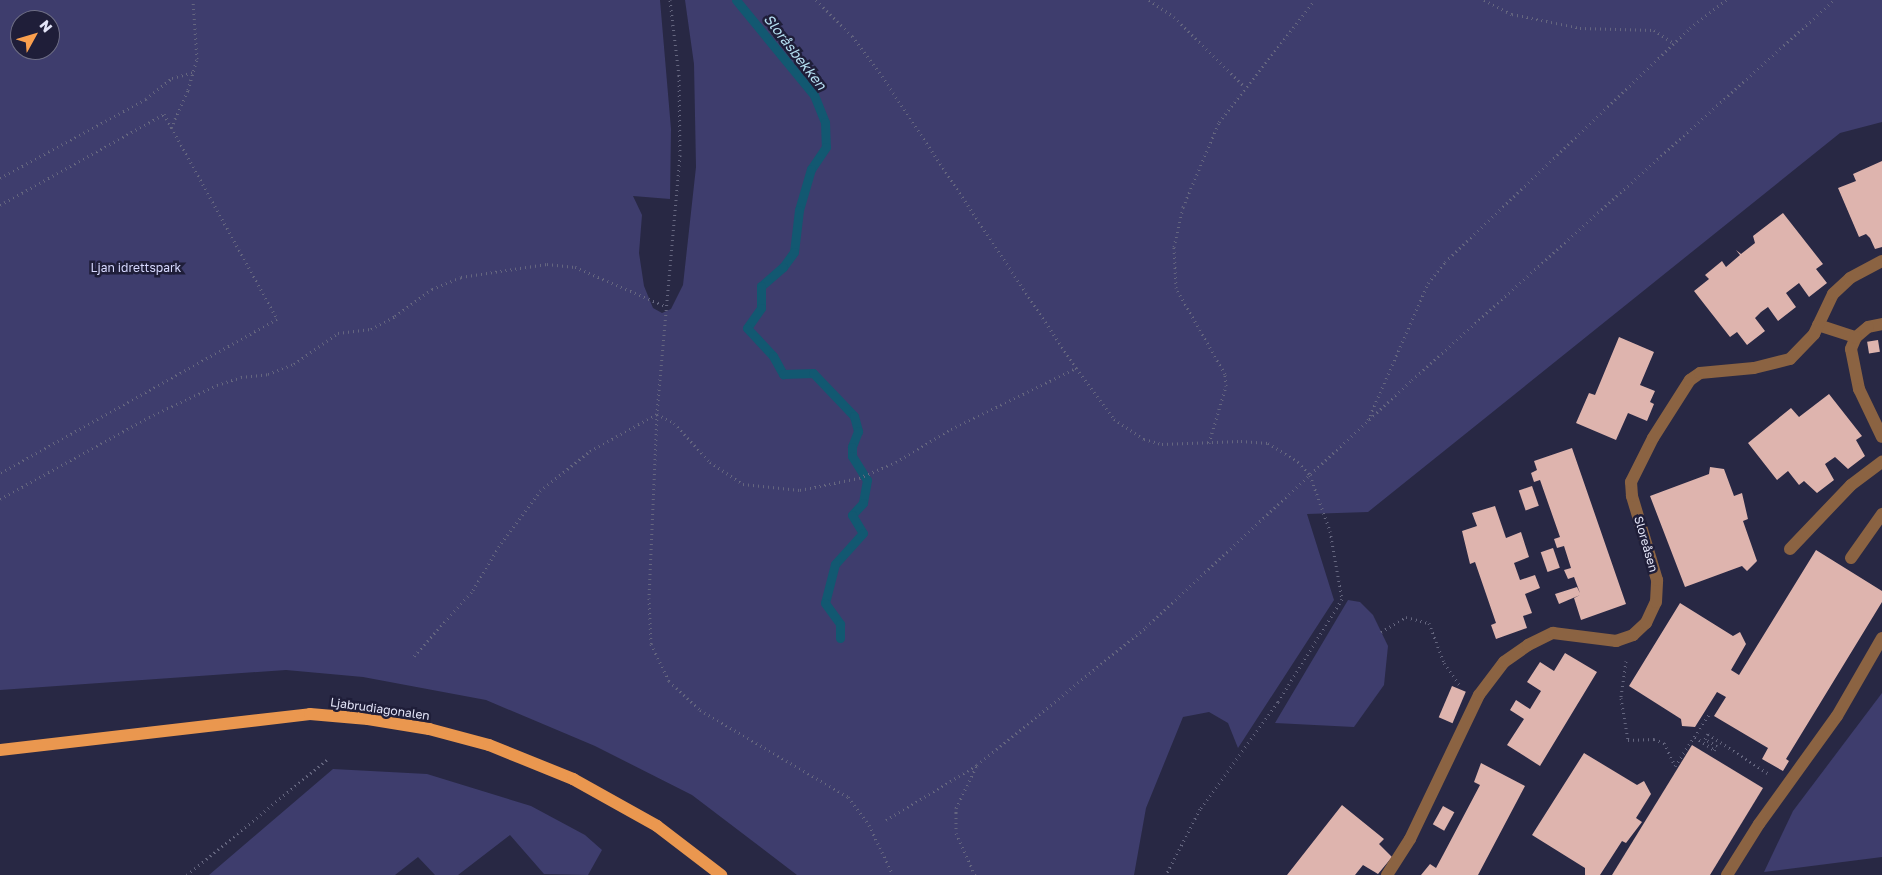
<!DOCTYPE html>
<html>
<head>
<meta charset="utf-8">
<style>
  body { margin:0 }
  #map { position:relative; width:1882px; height:875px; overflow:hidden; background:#282844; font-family:"Golos Text",sans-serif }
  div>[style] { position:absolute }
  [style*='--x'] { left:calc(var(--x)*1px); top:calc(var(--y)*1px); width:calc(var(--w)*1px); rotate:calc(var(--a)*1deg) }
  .green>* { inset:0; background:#3e3d6d }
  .stream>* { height:9px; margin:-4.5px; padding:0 4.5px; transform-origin:4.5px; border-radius:4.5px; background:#125871 }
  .building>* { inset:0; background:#deb4ae; transform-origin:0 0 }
  .path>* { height:3px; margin-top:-1.5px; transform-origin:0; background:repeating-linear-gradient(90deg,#65667f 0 1px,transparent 0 5px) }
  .minor>* { height:12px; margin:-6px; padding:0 6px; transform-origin:6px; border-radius:6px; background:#8b6342 }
  .major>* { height:12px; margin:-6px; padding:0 6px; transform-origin:6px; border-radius:6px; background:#ea974f }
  span { translate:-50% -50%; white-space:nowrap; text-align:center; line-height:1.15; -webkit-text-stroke:5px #1f1e39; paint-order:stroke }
  .park-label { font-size:12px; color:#d7d9fe }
  .street-label { font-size:12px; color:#e4e5f8 }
  .water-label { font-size:14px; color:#b6e0f2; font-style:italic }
  .north { position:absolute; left:10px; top:10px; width:50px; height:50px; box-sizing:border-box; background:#1f1e39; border:1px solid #6e6e85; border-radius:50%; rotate:51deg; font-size:14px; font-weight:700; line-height:20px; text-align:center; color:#e4e5f8 }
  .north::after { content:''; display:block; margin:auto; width:18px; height:22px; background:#fa9f4e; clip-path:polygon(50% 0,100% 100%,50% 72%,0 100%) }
</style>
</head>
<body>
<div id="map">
  <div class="green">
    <i style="clip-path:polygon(evenodd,0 0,660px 0,671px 129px,670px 199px,633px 196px,642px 215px,639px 253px,644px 286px,653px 308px,662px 313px,671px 309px,683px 285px,696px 167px,694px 64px,685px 0,1882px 0,1882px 122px,1840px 133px,1368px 512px,1307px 514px,1334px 600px,1238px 748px,1228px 723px,1209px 712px,1183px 717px,1146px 808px,1134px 875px,797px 875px,692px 795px,595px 746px,486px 700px,363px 677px,286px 670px,0 690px,0 0,20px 20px,50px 20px,50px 50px,20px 50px,20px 20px)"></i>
    <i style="clip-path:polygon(1348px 600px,1360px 602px,1373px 615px,1388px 646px,1384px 685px,1354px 727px,1275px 723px)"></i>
    <i style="clip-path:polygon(1882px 693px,1882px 857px,1764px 872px,1793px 811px)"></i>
    <i style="clip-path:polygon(333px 769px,427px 774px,531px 806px,585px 835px,602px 850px,588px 875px,544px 874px,510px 835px,458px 875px,435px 875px,418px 857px,395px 875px,209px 875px)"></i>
  </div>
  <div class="stream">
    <i style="--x:736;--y:0;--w:123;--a:50.6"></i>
    <i style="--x:814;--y:95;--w:29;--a:68"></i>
    <i style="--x:825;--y:122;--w:25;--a:88"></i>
    <i style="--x:826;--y:147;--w:27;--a:124"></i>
    <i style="--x:811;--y:169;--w:43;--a:106.3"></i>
    <i style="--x:799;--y:210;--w:42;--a:96.8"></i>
    <i style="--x:794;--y:252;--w:19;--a:126"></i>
    <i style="--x:783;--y:267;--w:29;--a:139"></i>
    <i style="--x:761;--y:286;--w:22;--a:90"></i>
    <i style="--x:761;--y:308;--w:24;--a:125"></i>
    <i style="--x:747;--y:328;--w:38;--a:47"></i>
    <i style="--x:773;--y:356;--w:21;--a:61"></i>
    <i style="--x:783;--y:374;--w:30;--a:-2"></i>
    <i style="--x:813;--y:373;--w:59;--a:46.4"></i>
    <i style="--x:854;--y:416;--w:16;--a:75"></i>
    <i style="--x:858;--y:431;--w:17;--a:111"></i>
    <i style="--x:852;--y:447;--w:9;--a:90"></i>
    <i style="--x:852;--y:456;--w:28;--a:58"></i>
    <i style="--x:867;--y:480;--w:23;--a:100"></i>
    <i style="--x:863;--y:503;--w:16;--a:133"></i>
    <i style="--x:852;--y:515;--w:21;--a:59"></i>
    <i style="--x:863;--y:533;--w:42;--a:132.1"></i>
    <i style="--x:835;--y:564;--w:40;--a:104.4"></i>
    <i style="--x:825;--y:603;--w:26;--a:54"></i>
    <i style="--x:840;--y:624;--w:14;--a:90"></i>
  </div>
  <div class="building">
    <i style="clip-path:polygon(1882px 161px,1882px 247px,1875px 249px,1870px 238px,1866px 234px,1859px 237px,1838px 188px,1856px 181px,1853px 174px)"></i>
    <i style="clip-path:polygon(1783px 213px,1823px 264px,1816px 269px,1827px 283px,1809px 297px,1799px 283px,1786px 293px,1796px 307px,1778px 321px,1768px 307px,1761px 312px,1755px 318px,1765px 331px,1747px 345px,1737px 332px,1730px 337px,1694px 291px,1709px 279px,1705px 275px,1722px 261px,1726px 267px,1740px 255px,1736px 250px,1741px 254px,1755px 243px,1753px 236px)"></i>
    <i style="clip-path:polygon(1619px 337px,1654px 352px,1640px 385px,1655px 391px,1650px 402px,1654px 404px,1647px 421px,1628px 413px,1616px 440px,1576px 423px,1589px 393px,1595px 395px)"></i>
    <i style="left:1878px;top:340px;width:12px;height:11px;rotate:81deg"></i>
    <i style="clip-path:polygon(1829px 394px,1862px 436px,1856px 440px,1865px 456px,1848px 469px,1835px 457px,1825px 464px,1834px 480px,1817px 493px,1804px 481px,1799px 485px,1788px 471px,1777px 480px,1748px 443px,1791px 408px,1799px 417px)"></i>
    <i style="clip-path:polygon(1572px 448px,1626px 604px,1581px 620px,1574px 598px,1580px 595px,1559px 604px,1555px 594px,1577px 587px,1580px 593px,1574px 577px,1568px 579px,1564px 570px,1571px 568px,1564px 546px,1557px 548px,1554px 539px,1560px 537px,1540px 480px,1534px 482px,1531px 473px,1537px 470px,1534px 461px)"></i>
    <i style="clip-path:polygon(1710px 467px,1724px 469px,1734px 496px,1742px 493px,1748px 519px,1743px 521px,1757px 561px,1747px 571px,1742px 566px,1685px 587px,1650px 496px,1709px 474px)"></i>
    <i style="left:1532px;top:486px;width:21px;height:14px;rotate:71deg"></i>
    <i style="clip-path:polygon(1495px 506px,1506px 538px,1521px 532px,1529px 557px,1514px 563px,1520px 580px,1535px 575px,1540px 588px,1525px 594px,1532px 613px,1523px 616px,1527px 628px,1496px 639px,1491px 625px,1496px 623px,1475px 562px,1470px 564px,1462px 531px,1477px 526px,1472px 513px)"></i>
    <i style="left:1553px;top:548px;width:21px;height:13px;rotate:71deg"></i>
    <i style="clip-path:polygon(1816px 550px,1882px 591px,1882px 602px,1786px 759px,1789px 761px,1783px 771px,1762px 759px,1768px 748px,1714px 716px,1726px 697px,1717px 692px,1695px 727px,1682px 726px,1681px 719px,1629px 686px,1680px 603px,1733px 636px,1740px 632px,1746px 644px,1731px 670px,1739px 675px)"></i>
    <i style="clip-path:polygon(1565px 653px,1597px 672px,1540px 766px,1507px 745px,1524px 719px,1510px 710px,1516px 700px,1530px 709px,1541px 691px,1527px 682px,1540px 662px,1554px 671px)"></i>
    <i style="left:1452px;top:686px;width:15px;height:34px;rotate:23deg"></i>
    <i style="clip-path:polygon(1692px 745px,1763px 788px,1710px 875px,1612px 875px)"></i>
    <i style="clip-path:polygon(1584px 753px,1637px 785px,1644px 781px,1651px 794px,1636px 818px,1642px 822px,1626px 843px,1622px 841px,1600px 875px,1585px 875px,1585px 868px,1532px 835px)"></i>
    <i style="clip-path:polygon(1481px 763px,1525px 786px,1478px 875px,1421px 875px,1430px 864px,1436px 868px,1443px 855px,1480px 785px,1474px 782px)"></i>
    <i style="clip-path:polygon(1342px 805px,1384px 839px,1379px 844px,1392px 857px,1378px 874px,1363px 865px,1355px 875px,1287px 875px)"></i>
    <i style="left:1443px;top:806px;width:13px;height:21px;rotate:29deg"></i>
  </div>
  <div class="path">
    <i style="--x:670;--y:0;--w:76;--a:83.2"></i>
    <i style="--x:679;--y:75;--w:80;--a:89.3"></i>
    <i style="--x:680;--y:155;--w:260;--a:95.1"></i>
    <i style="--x:657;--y:414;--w:184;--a:92.5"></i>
    <i style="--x:649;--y:598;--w:46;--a:87.5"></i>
    <i style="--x:651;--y:644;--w:41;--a:64.1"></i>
    <i style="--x:669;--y:681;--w:42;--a:43.1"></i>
    <i style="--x:700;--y:710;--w:172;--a:30.4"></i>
    <i style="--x:848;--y:797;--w:35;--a:53"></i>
    <i style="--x:869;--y:825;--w:55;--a:64.4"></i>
    <i style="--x:816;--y:0;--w:51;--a:45"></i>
    <i style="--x:852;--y:36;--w:50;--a:53.1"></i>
    <i style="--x:882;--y:76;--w:351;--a:56.4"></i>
    <i style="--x:1076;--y:368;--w:64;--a:53.3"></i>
    <i style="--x:1114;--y:419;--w:36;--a:34"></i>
    <i style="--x:1144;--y:439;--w:19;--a:16"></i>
    <i style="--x:1162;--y:444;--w:79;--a:-2.2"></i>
    <i style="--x:1241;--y:441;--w:27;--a:4"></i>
    <i style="--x:1268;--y:443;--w:36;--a:32"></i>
    <i style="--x:1298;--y:462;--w:18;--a:47"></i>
    <i style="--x:1310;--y:475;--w:59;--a:70.3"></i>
    <i style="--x:1330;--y:531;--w:69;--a:80"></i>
    <i style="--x:1342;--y:599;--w:121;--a:121.9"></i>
    <i style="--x:1278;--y:702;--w:132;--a:126.1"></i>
    <i style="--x:1200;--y:809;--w:74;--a:117.3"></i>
    <i style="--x:1149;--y:0;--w:30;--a:34"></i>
    <i style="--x:1174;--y:17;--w:98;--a:44.6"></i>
    <i style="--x:1484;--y:0;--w:31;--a:27"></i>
    <i style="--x:1512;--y:14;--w:69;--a:11.6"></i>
    <i style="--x:1580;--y:28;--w:74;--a:1.5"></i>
    <i style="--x:1654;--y:30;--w:25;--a:34"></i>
    <i style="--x:171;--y:128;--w:42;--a:-65.9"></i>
    <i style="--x:188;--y:90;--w:32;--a:-74"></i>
    <i style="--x:197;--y:59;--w:59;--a:-93.9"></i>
    <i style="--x:0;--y:178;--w:166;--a:-28.4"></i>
    <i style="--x:146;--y:99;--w:33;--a:-39"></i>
    <i style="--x:172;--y:78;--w:24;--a:-15"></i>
    <i style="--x:0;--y:205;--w:188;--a:-29"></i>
    <i style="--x:164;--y:114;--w:234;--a:61.1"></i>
    <i style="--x:277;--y:319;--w:317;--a:150.9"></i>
    <i style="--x:657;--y:414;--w:19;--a:28"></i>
    <i style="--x:674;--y:423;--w:53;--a:47.3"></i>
    <i style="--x:710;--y:462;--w:40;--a:34"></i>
    <i style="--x:743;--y:484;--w:57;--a:6"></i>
    <i style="--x:800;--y:490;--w:60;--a:-11.5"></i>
    <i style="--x:859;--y:478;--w:40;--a:-23.4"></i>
    <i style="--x:896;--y:462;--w:64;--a:-31"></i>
    <i style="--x:951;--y:429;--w:139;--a:-26"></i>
    <i style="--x:1368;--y:420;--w:150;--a:-66.3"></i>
    <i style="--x:1428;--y:283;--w:27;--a:-51"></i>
    <i style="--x:1445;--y:262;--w:339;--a:-43.7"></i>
    <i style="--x:1690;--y:28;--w:46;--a:-37.9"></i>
    <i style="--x:1209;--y:443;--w:59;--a:-73.4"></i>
    <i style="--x:1226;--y:386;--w:12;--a:-95"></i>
    <i style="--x:1225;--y:374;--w:99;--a:-119.7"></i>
    <i style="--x:1176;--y:288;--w:41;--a:-92.8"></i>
    <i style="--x:1174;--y:247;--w:41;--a:-77.3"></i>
    <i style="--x:1183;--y:207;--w:92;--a:-67"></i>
    <i style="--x:1219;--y:122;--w:155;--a:-51.8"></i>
    <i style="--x:0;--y:499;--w:170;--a:-28.8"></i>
    <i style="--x:149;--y:417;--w:75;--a:-25.2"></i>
    <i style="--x:217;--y:385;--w:25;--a:-18"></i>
    <i style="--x:241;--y:377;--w:27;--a:-6"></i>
    <i style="--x:268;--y:374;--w:28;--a:-21"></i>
    <i style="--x:294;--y:364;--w:54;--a:-35.2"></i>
    <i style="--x:338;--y:333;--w:33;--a:-7"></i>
    <i style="--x:371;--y:329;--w:27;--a:-28"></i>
    <i style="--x:395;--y:316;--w:46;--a:-36.1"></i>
    <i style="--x:432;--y:289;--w:31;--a:-22"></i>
    <i style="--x:461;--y:277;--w:87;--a:-8.6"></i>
    <i style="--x:547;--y:264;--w:28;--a:6"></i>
    <i style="--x:575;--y:267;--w:98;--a:23.4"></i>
    <i style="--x:1381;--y:632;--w:29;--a:-31"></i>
    <i style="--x:1406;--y:617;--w:24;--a:15"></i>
    <i style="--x:1429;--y:623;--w:43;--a:69.4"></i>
    <i style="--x:1444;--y:663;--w:28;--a:55"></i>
    <i style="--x:414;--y:656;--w:89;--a:-48.2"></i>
    <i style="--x:473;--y:590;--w:55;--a:-59.2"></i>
    <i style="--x:501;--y:543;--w:65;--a:-53.1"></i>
    <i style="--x:540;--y:491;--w:64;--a:-38.7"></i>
    <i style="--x:590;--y:451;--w:77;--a:-28.9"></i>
    <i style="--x:1626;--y:661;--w:37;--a:98"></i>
    <i style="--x:1621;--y:698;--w:43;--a:80.5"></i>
    <i style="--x:1628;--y:740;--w:26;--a:-2"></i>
    <i style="--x:1654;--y:739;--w:11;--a:22"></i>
    <i style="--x:1664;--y:743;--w:25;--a:64"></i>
    <i style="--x:1675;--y:766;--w:64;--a:-56.6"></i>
    <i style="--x:1695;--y:737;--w:23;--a:34"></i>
    <i style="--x:1714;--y:750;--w:5;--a:-53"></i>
    <i style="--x:1717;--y:746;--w:14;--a:-150"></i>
    <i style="--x:1705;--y:739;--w:6;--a:-59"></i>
    <i style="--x:1708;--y:734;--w:73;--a:33.3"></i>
    <i style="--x:886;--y:820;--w:106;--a:-31.1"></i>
    <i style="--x:977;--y:765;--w:218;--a:-39.2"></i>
    <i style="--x:1146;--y:627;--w:363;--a:-42.9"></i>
    <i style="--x:1412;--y:380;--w:568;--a:-42"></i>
    <i style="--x:187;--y:875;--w:184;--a:-39.5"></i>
    <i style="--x:975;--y:875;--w:46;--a:-114.3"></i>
    <i style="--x:956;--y:833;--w:25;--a:-90"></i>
    <i style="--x:956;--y:808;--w:48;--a:-64"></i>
  </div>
  <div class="minor">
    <i style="--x:1882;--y:324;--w:14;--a:168"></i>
    <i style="--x:1868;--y:327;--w:16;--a:140"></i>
    <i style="--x:1856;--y:337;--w:13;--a:113"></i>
    <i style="--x:1851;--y:349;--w:41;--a:78.7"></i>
    <i style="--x:1859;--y:389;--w:53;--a:64.4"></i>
    <i style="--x:1818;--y:325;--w:40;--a:18"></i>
    <i style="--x:1790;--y:549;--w:88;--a:-46.4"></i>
    <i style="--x:1851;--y:485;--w:39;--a:-37"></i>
    <i style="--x:1851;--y:558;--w:54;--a:-54.8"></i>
    <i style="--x:1387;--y:875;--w:43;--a:-57.4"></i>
    <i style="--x:1410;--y:839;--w:160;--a:-64.4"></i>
    <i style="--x:1479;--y:695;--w:41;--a:-52.9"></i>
    <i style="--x:1504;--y:662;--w:29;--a:-35"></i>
    <i style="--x:1528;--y:645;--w:28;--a:-26"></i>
    <i style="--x:1553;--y:633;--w:64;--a:7.2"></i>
    <i style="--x:1616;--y:641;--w:18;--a:-19"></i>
    <i style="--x:1633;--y:635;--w:18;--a:-43"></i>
    <i style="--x:1646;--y:623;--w:23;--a:-65"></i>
    <i style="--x:1656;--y:602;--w:22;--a:-87"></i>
    <i style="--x:1657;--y:580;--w:88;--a:-106.6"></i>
    <i style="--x:1632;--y:496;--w:14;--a:-94"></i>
    <i style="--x:1631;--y:482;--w:49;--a:-63.4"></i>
    <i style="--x:1653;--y:438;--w:69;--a:-57.5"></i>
    <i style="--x:1690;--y:380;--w:12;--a:-35"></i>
    <i style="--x:1700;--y:373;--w:54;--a:-5.3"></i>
    <i style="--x:1754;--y:368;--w:37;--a:-14"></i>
    <i style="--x:1790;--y:359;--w:35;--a:-46"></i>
    <i style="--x:1814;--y:334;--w:44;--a:-64.6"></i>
    <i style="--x:1833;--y:294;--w:23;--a:-43"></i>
    <i style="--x:1850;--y:278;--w:36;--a:-28"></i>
    <i style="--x:1727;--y:875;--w:60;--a:-57.9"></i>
    <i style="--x:1759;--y:824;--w:133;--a:-54.2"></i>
    <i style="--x:1837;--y:716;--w:90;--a:-60"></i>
  </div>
  <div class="major">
    <i style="--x:0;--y:750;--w:312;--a:-6.6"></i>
    <i style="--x:310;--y:714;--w:58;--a:4.9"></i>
    <i style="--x:368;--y:719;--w:62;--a:9.3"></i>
    <i style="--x:429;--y:729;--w:62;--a:14.9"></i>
    <i style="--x:489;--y:745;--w:91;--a:22"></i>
    <i style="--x:573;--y:779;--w:96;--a:29.2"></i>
    <i style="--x:657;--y:826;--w:81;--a:37.4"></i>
  </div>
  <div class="park-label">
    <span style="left:136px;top:268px">Ljan idrettspark</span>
  </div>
  <div class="street-label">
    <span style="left:1646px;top:544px;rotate:74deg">Sloreåsen</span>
    <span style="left:380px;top:709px;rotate:8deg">Ljabrudiagonalen</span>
  </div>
  <div class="water-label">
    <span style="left:795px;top:52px;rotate:52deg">Sloråsbekken</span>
  </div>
  <div class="north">N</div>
</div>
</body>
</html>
